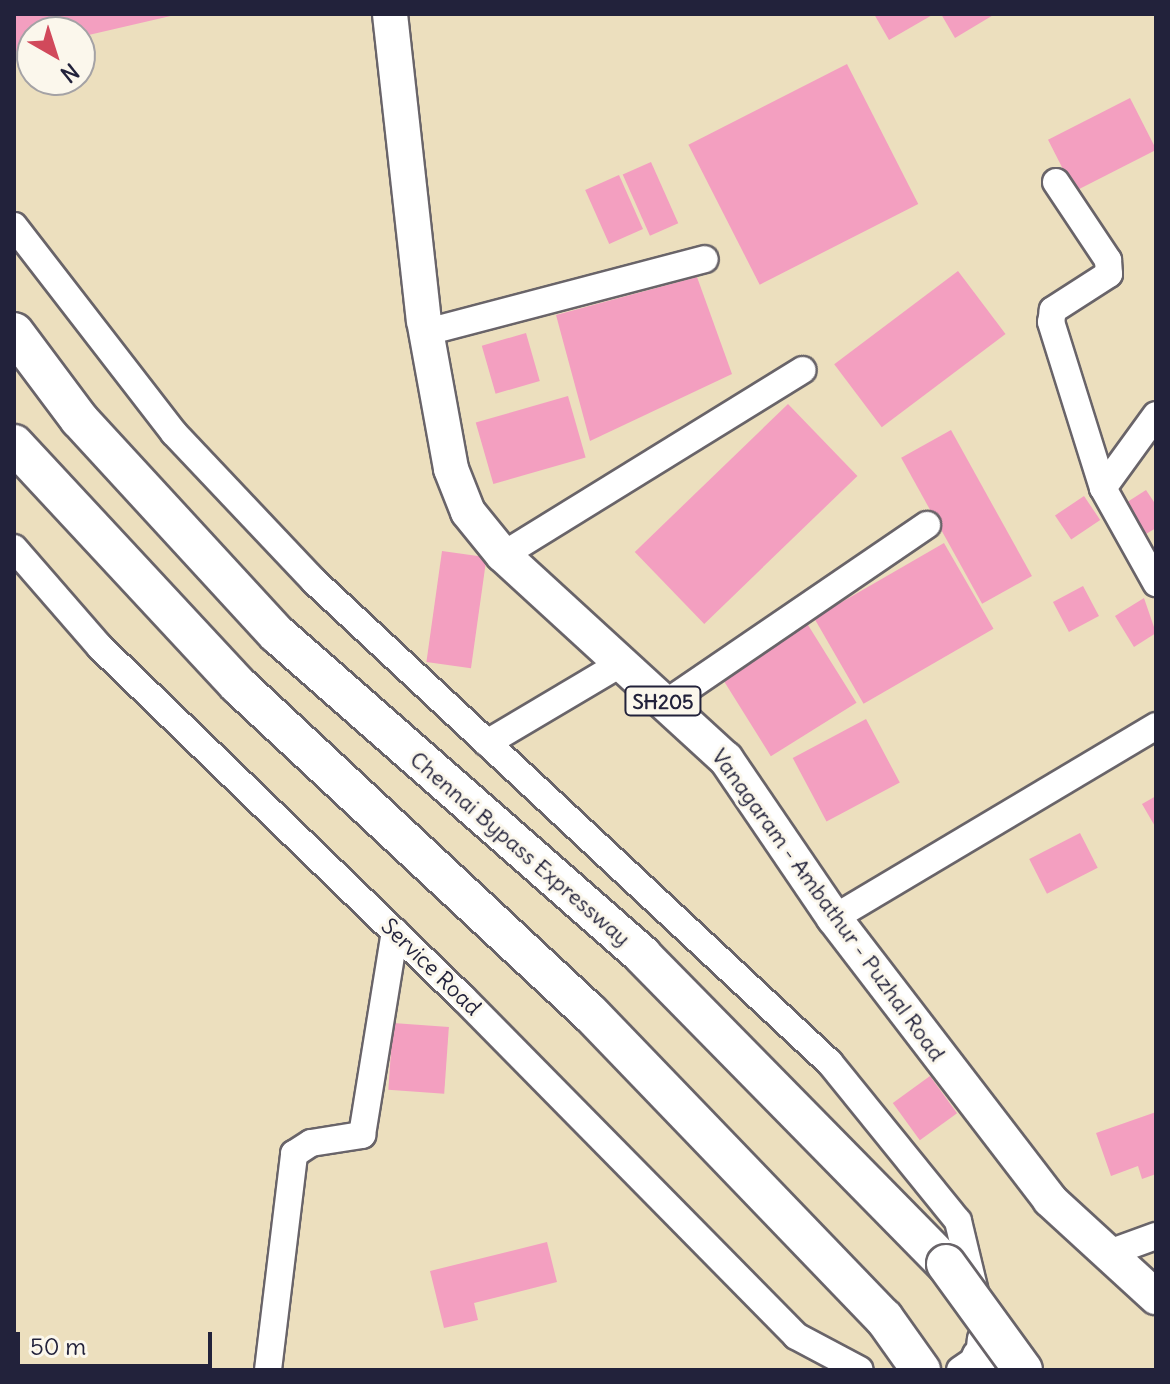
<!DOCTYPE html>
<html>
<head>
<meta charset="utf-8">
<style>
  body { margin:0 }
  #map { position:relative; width:1170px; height:1384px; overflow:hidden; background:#ecdfbe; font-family:Delius,sans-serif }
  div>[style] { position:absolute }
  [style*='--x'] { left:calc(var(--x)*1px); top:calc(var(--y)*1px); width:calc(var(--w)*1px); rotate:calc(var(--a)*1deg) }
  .building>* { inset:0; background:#f39fc0; transform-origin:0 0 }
  .roads { filter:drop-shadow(2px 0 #696469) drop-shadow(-2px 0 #696469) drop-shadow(0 2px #696469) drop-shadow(0 -2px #696469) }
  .minor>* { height:26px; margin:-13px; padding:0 13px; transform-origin:13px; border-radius:13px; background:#fff }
  .major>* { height:34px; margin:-17px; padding:0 17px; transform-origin:17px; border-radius:17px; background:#fff }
  .highway>* { height:38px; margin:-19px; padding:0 19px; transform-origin:19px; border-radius:19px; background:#fff }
  .bridges { filter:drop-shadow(2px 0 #696469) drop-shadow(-2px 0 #696469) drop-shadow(0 2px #696469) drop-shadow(0 -2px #696469) }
  .highway-bridge>* { height:38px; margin:-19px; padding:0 19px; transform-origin:19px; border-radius:19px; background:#fff }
  span { translate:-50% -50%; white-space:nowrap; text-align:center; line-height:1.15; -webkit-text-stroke:6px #fbf7ec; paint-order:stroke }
  .shield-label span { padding:2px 6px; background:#fbf7ec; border:2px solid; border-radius:6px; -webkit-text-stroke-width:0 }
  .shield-label { font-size:20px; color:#22223b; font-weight:700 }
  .street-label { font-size:22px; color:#22223b }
  .frame { position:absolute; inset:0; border:16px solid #22223b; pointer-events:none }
  .north { position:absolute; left:16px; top:16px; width:80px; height:80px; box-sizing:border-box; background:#fbf7ec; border:2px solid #a4a2a5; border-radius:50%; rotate:141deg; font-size:22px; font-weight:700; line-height:32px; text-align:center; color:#22223b }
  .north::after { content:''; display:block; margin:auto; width:28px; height:36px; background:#d1495b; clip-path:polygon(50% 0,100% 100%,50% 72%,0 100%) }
  .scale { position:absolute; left:16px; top:1332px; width:196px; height:36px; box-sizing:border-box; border:4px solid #22223b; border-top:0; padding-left:10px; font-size:24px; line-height:28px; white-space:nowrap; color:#22223b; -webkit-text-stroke:6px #fbf7ec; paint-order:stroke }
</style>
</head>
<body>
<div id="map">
  <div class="building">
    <i style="clip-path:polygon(14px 14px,175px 14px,175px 15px,80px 37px,32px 32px,32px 48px,14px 52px)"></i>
    <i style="clip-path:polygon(874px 14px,934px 14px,889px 40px)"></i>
    <i style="clip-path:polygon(941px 14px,995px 14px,955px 38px)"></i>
    <i style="left:847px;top:64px;width:157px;height:178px;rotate:63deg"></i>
    <i style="left:1130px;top:98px;width:58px;height:92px;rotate:63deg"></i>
    <i style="left:651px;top:162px;width:67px;height:31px;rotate:66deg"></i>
    <i style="left:619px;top:175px;width:59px;height:37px;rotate:66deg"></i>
    <i style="left:958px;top:271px;width:79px;height:155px;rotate:53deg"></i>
    <i style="clip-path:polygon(697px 277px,732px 374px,590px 441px,556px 315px)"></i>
    <i style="left:526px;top:333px;width:50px;height:46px;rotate:74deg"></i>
    <i style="left:568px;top:396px;width:64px;height:96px;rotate:74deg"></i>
    <i style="left:788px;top:404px;width:100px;height:213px;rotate:46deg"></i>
    <i style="left:951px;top:430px;width:167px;height:57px;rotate:61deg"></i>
    <i style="clip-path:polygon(1146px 490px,1156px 505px,1156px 528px,1141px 537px,1121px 506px)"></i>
    <i style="left:1084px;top:496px;width:29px;height:35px;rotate:56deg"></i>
    <i style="left:944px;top:543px;width:99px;height:150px;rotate:60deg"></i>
    <i style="left:442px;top:551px;width:45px;height:112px;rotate:8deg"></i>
    <i style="left:1083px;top:586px;width:34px;height:34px;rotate:62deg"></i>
    <i style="clip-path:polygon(1144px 598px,1156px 633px,1134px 647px,1115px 616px)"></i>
    <i style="left:803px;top:617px;width:101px;height:101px;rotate:58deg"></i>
    <i style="left:866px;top:719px;width:72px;height:83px;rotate:62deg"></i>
    <i style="clip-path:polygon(1156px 796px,1156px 828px,1142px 804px)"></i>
    <i style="left:1080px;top:833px;width:39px;height:57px;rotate:63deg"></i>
    <i style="left:393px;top:1023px;width:56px;height:67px;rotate:4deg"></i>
    <i style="left:930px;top:1076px;width:46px;height:46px;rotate:54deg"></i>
    <i style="clip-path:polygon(1156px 1112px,1156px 1174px,1142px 1179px,1138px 1166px,1111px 1176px,1096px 1133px)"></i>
    <i style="clip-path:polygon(547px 1242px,557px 1282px,474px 1303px,478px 1320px,444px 1328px,430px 1271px)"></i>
  </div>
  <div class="roads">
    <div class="minor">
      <i style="--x:1056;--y:182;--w:94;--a:56.3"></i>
      <i style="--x:1108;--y:260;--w:14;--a:86"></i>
      <i style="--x:1109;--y:274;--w:67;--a:147.3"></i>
      <i style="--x:1053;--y:310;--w:12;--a:99"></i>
      <i style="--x:1051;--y:322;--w:174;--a:72.6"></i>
      <i style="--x:1103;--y:488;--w:109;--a:60.8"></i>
      <i style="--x:14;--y:226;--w:262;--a:52.3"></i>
      <i style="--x:174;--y:433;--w:204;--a:46.6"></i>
      <i style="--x:314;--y:581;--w:706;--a:43.05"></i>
      <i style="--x:830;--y:1063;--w:203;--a:51"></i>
      <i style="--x:958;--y:1221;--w:77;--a:76.5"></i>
      <i style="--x:427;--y:332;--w:287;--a:-14.7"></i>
      <i style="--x:1103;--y:488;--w:90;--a:-54"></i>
      <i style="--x:14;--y:548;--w:131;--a:49"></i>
      <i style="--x:100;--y:647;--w:506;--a:44.04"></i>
      <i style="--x:464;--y:999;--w:473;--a:45.4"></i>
      <i style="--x:796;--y:1336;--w:72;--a:28"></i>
      <i style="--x:503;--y:555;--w:352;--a:-31.7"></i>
      <i style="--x:666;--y:703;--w:316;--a:-34.3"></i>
      <i style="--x:487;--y:743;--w:157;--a:-30.7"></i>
      <i style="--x:834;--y:918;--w:375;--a:-30.8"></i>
      <i style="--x:1109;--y:1253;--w:50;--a:-19.9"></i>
      <i style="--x:268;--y:1370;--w:218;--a:-83.1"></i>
      <i style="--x:294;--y:1154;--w:20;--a:-33"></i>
      <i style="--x:311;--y:1143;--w:52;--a:-8.9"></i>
      <i style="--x:362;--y:1135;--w:206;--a:-80.8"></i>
      <i style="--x:960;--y:1370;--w:23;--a:-34"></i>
      <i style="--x:979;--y:1357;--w:18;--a:-84"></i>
    </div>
    <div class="major">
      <i style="--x:390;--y:14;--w:308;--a:83.7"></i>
      <i style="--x:424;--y:320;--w:151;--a:79.7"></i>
      <i style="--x:451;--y:469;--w:46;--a:68.4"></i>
      <i style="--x:468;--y:512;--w:55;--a:50.9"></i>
      <i style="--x:503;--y:555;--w:302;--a:42.5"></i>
      <i style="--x:726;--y:759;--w:192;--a:55.8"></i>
      <i style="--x:834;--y:918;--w:355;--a:52.5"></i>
      <i style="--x:1050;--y:1200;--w:144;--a:42.5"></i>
      <i style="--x:979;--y:1357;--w:16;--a:52"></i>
    </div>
    <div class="highway">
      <i style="--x:14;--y:332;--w:109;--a:53.2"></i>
      <i style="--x:79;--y:419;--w:292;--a:47.4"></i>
      <i style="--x:277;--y:634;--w:487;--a:41.3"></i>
      <i style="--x:643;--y:956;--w:432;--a:45.5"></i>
      <i style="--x:14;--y:444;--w:329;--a:47.1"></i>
      <i style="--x:238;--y:685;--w:483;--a:43"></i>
      <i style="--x:591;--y:1014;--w:422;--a:46.1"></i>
      <i style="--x:884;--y:1318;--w:64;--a:54.6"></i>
    </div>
  </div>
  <div class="bridges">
    <div class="highway-bridge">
      <i style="--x:946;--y:1264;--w:131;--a:54"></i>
    </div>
  </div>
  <div class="shield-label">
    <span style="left:663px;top:701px">SH205</span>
  </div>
  <div class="street-label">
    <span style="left:520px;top:849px;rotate:41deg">Chennai Bypass Expressway</span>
    <span style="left:828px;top:905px;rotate:54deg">Vanagaram - Ambathur - Puzhal Road</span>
    <span style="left:431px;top:967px;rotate:44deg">Service Road</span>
  </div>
  <div class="frame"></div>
  <div class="north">N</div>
  <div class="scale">50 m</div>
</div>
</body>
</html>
